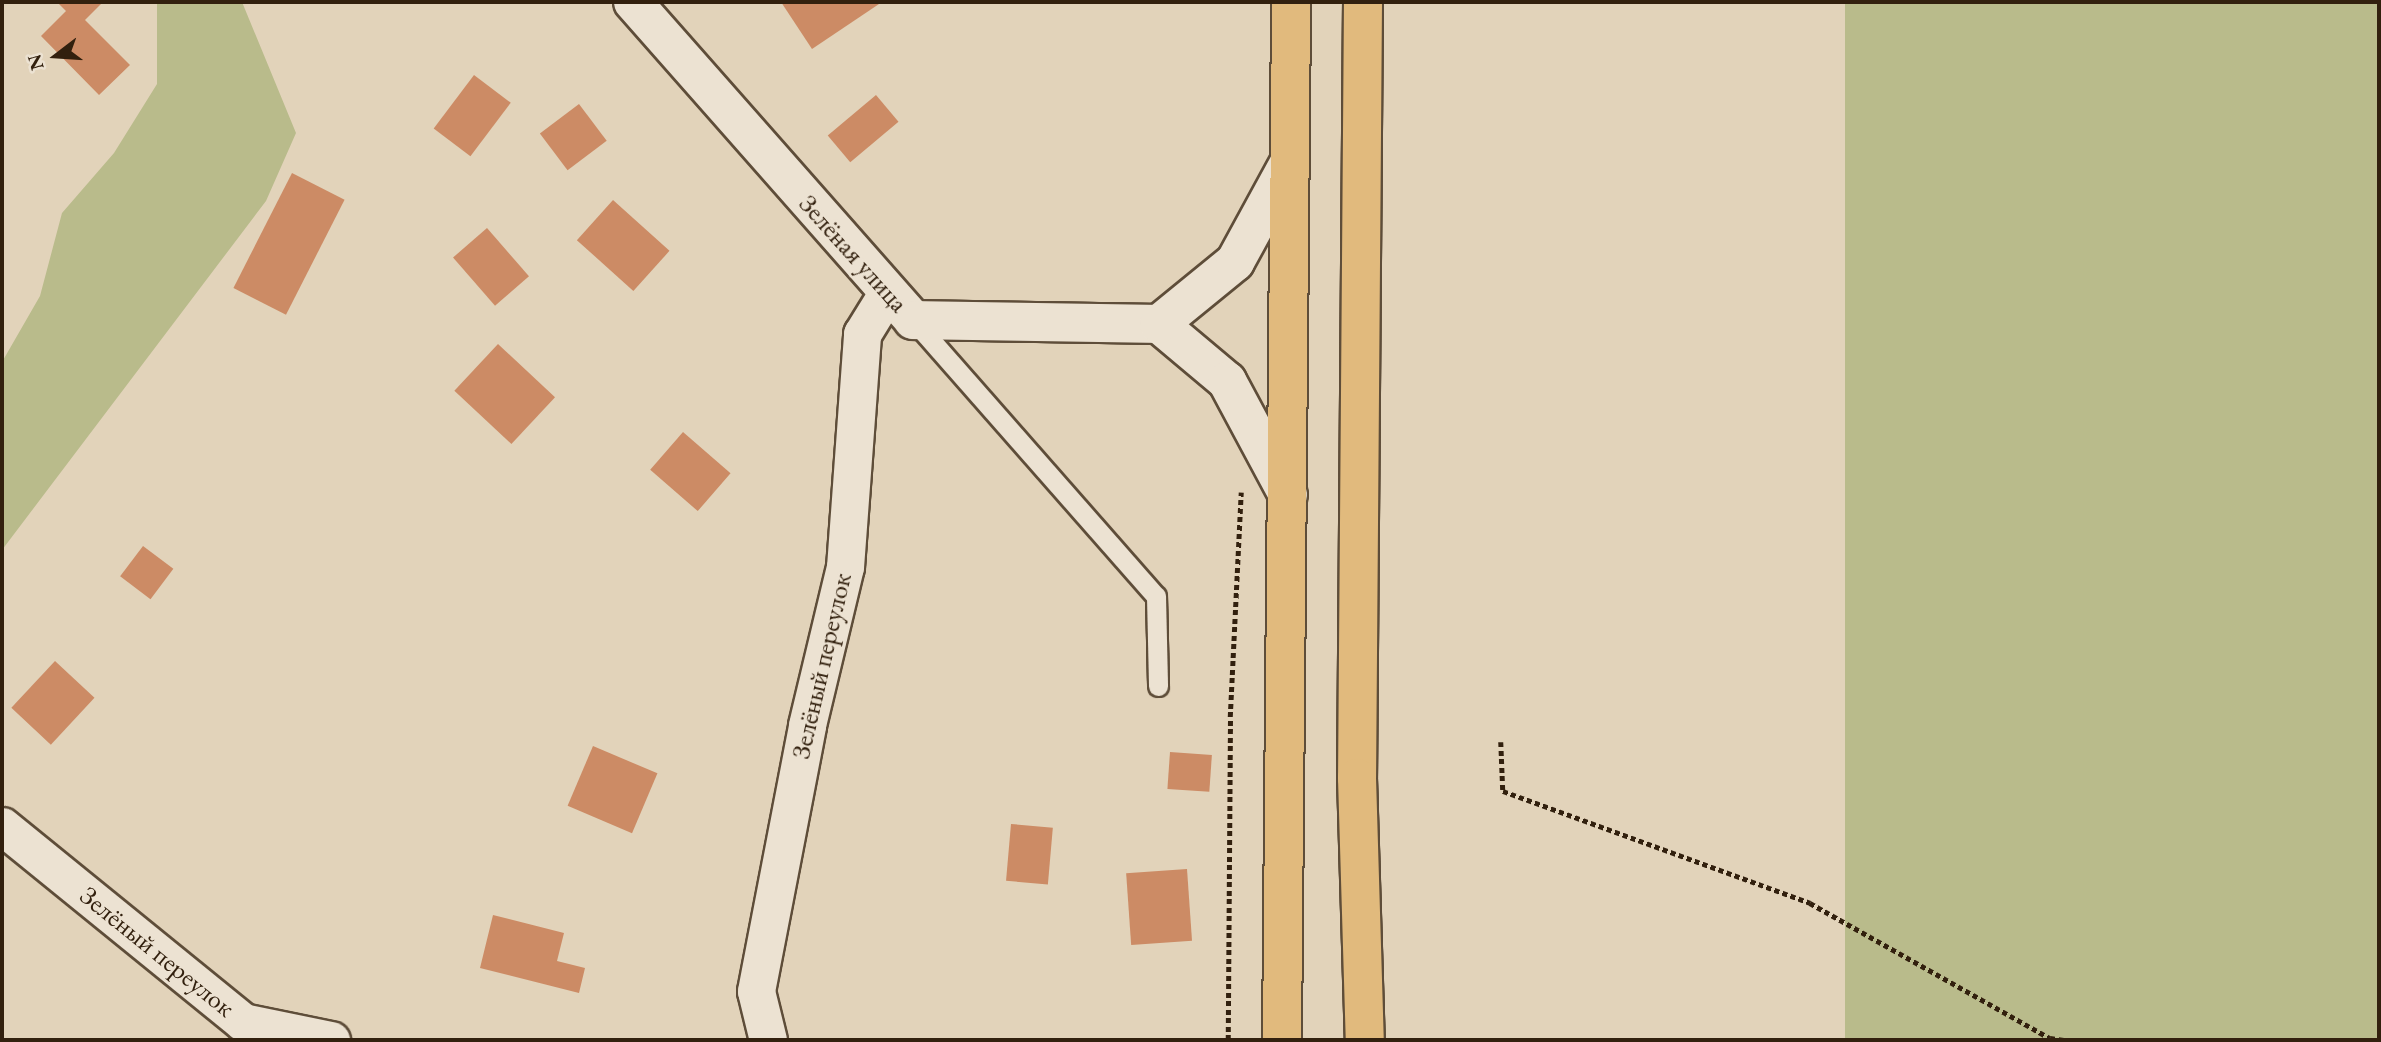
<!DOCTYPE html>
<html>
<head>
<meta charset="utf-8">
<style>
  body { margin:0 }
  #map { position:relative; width:2381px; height:1042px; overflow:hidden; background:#e2d3ba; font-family:"EB Garamond",serif }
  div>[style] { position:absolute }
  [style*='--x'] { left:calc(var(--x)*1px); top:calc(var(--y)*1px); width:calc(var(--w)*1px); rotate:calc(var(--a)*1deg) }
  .green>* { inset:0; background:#b9bb8b; transform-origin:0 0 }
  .building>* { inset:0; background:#cc8b65; transform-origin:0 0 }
  .path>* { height:4.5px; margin-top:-2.25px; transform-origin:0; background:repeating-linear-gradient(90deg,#32200e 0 5px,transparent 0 8.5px) }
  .roads { filter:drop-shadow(2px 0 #5e4d39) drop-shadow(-2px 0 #5e4d39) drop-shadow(0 2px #5e4d39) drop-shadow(0 -2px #5e4d39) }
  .service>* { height:19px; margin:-9.5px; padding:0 9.5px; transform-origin:9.5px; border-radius:9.5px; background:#ece2d2 }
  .minor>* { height:37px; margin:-18.5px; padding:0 18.5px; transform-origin:18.5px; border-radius:18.5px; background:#ece2d2 }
  .tertiary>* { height:38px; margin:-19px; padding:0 19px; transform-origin:19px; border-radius:19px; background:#ece2d2 }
  .trunk>* { height:38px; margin:-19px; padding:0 19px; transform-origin:19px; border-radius:19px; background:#e1ba7d }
  span { translate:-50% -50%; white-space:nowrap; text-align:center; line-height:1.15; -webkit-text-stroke:5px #ece2d2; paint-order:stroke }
  .street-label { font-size:26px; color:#32200e }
  .frame { position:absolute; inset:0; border:4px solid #32200e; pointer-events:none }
  .north { position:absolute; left:21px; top:21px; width:70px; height:70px; -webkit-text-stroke:5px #ece2d2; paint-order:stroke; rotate:253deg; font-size:19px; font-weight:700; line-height:28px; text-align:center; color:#32200e }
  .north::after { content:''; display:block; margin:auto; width:24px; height:32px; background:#32200e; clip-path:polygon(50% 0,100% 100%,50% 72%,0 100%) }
</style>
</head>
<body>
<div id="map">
  <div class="green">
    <i style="clip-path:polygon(157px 2px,242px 2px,296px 133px,266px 201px,2px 550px,2px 362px,40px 296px,62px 213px,114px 153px,157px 84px)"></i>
    <i style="left:1845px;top:2px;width:534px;height:1038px"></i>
  </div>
  <div class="building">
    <i style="clip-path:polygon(57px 2px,103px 2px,85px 20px,130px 65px,99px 95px,41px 36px,66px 11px)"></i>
    <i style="clip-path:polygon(781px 2px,882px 2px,812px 49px)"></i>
    <i style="left:474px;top:75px;width:46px;height:67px;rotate:37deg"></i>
    <i style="left:876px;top:95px;width:35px;height:63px;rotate:50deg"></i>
    <i style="left:579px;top:104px;width:46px;height:49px;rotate:53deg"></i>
    <i style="left:292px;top:173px;width:59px;height:129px;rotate:27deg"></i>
    <i style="left:613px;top:200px;width:76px;height:54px;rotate:42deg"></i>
    <i style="left:487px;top:228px;width:64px;height:45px;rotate:49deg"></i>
    <i style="left:498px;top:344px;width:78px;height:64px;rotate:43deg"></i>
    <i style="left:683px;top:432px;width:63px;height:50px;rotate:41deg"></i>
    <i style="left:143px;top:546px;width:38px;height:38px;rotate:37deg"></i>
    <i style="left:55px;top:661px;width:54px;height:64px;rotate:43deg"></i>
    <i style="left:593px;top:746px;width:70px;height:65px;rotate:23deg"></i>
    <i style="left:1170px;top:752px;width:42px;height:37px;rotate:4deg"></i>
    <i style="left:1011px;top:824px;width:42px;height:57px;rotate:5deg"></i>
    <i style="left:1187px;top:869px;width:72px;height:61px;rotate:86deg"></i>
    <i style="clip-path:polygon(493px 915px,564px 933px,557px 961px,585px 968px,579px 993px,480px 968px)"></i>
  </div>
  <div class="path">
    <i style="--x:1501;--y:742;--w:49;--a:87.7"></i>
    <i style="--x:1503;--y:791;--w:327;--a:20"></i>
    <i style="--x:1810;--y:903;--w:275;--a:29.4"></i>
    <i style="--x:2050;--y:1038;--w:14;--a:8"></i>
    <i style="--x:1228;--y:1040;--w:323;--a:-89.6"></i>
    <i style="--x:1230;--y:717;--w:225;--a:-87.2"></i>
  </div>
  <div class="roads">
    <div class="service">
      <i style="--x:914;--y:321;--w:366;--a:48.7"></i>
      <i style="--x:1156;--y:596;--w:90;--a:88.7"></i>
    </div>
    <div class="minor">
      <i style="--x:2;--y:826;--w:311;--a:39.1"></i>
      <i style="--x:243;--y:1022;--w:90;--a:11.6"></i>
      <i style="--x:768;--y:1040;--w:50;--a:-103.8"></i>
      <i style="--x:756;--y:991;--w:271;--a:-79.1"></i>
      <i style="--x:807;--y:725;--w:163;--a:-76.5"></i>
      <i style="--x:845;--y:567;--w:234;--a:-85.8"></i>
      <i style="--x:862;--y:334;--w:46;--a:-58.4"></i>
    </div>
    <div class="tertiary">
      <i style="--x:633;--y:2;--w:424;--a:48.6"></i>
      <i style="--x:913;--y:320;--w:246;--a:0.9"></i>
      <i style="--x:1159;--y:324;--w:89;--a:40"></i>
      <i style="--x:1227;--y:381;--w:129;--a:61.8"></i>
      <i style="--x:1159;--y:324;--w:98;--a:-39.2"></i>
      <i style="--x:1235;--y:262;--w:115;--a:-61.4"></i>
    </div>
    <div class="trunk">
      <i style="--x:1363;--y:2;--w:776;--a:90.44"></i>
      <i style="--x:1357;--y:778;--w:262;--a:88.3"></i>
      <i style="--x:1282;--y:1040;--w:1038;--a:-89.5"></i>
    </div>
  </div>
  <div class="street-label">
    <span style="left:853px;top:254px;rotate:48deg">Зелёная улица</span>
    <span style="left:822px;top:666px;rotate:-77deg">Зелёный переулок</span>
    <span style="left:157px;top:952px;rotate:39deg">Зелёный переулок</span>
  </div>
  <div class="frame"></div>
  <div class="north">N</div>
</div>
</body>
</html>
